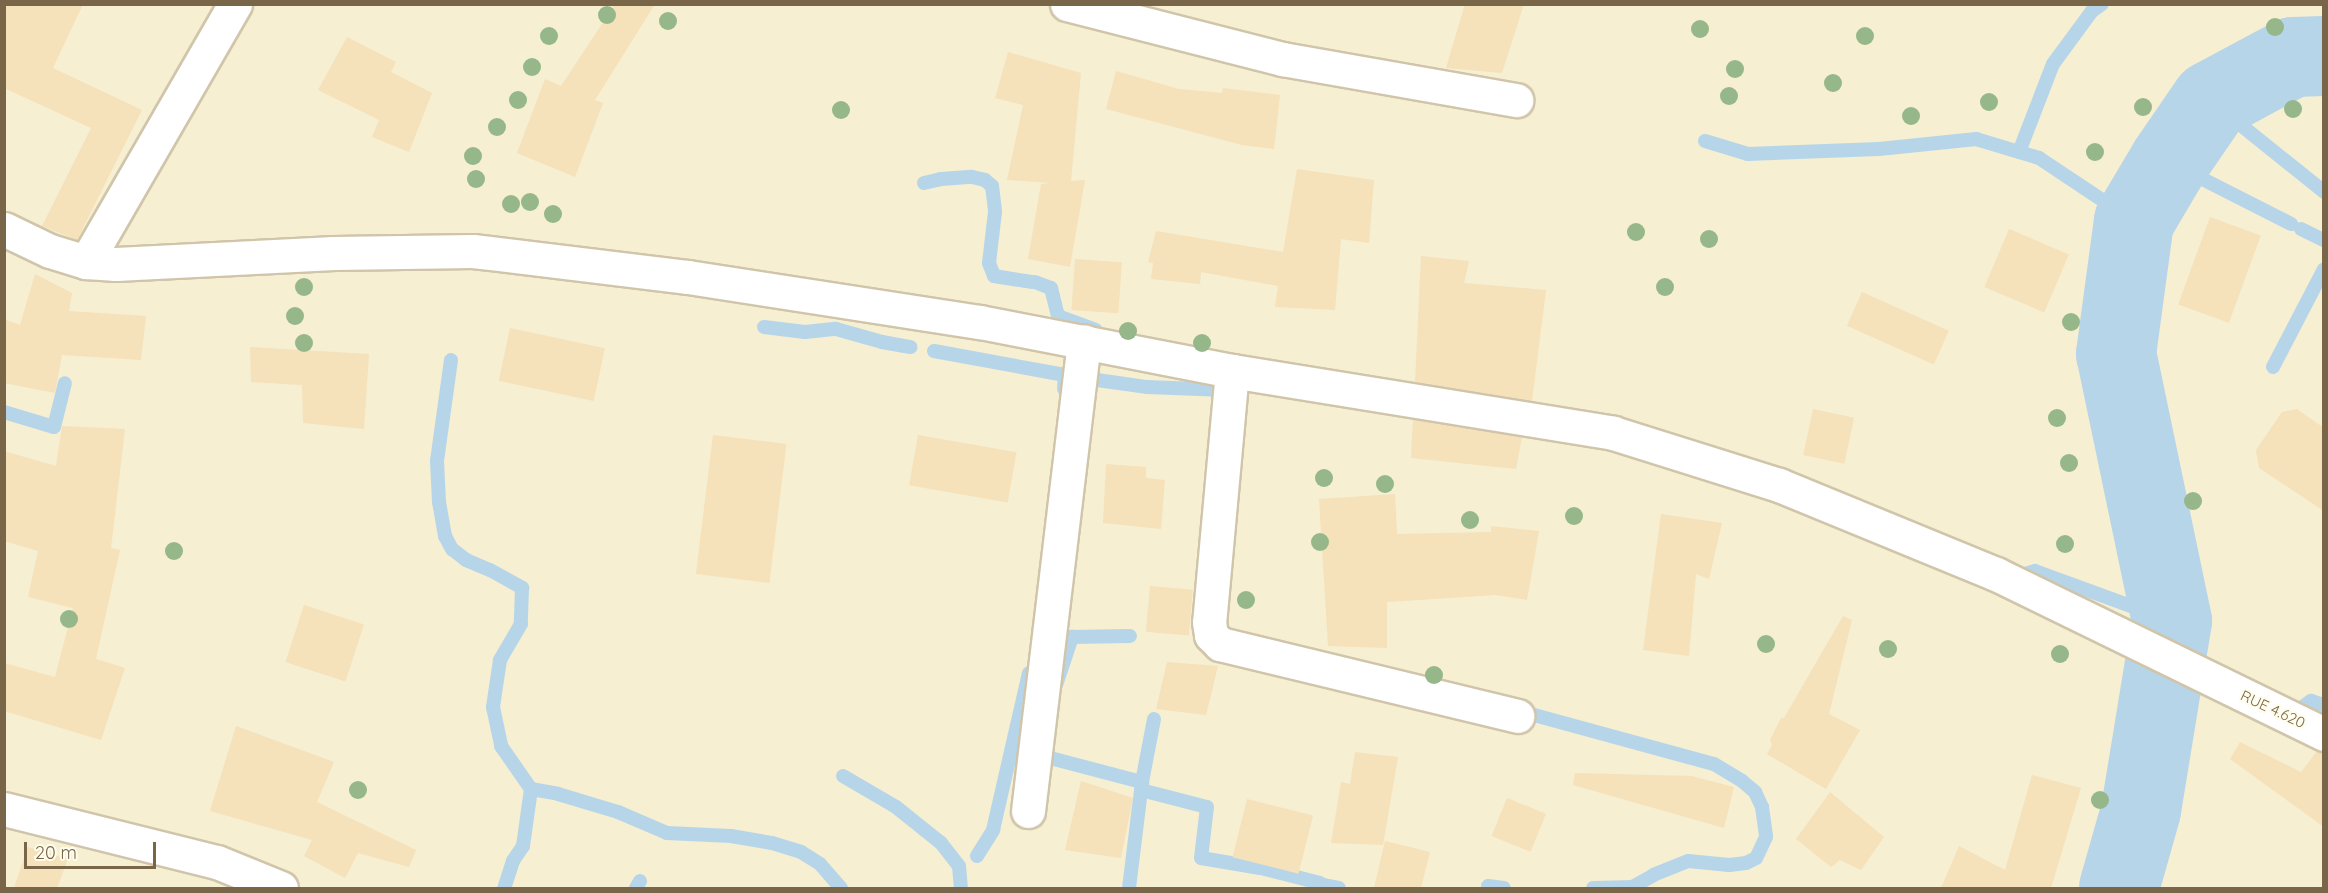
<!DOCTYPE html>
<html>
<head>
<meta charset="utf-8">
<style>
  body { margin:0 }
  #map { position:relative; width:2328px; height:893px; overflow:hidden; background:#fefbe5; font-family:Quicksand,sans-serif }
  div>[style] { position:absolute }
  [style*='--x'] { left:calc(var(--x)*1px); top:calc(var(--y)*1px); width:calc(var(--w)*1px); rotate:calc(var(--a)*1deg) }
  .residential>* { inset:0; background:#f6efd2; transform-origin:0 0 }
  .stream>* { height:14px; margin:-7px; padding:0 7px; transform-origin:7px; border-radius:7px; background:#b7d5e9 }
  .river>* { height:80px; margin:-40px; padding:0 40px; transform-origin:40px; border-radius:40px; background:#b7d5e9 }
  .building>* { inset:0; background:#f5e1ba; transform-origin:0 0 }
  .roads { filter:drop-shadow(2px 0 #d0c5aa) drop-shadow(-2px 0 #d0c5aa) drop-shadow(0 2px #d0c5aa) drop-shadow(0 -2px #d0c5aa) }
  .street>* { height:33px; margin:-16.5px; padding:0 16.5px; transform-origin:16.5px; border-radius:16.5px; background:#fff }
  .trees>* { width:18px; height:18px; margin:-9px; border-radius:50%; background:#96b789 }
  span { translate:-50% -50%; white-space:nowrap; text-align:center; line-height:1.15; -webkit-text-stroke:4.5px #fffded; paint-order:stroke }
  .street-label { font-size:15px; color:#796648 }
  .frame { position:absolute; inset:0; border:6px solid #796648; pointer-events:none }
  .scale { position:absolute; left:24px; top:842px; width:132px; height:27px; box-sizing:border-box; border:3px solid #796648; border-top:0; padding-left:8px; font-size:18px; line-height:21px; white-space:nowrap; color:#796648; -webkit-text-stroke:4px #fffded; paint-order:stroke }
</style>
</head>
<body>
<div id="map">
  <div class="residential">
    <i style="left:5px;top:5px;width:2318px;height:883px"></i>
  </div>
  <div class="stream">
    <i style="--x:2211;--y:101;--w:145;--a:38.8"></i>
    <i style="--x:1705;--y:141;--w:45;--a:16.8"></i>
    <i style="--x:1748;--y:154;--w:131;--a:-2.2"></i>
    <i style="--x:1879;--y:149;--w:98;--a:-5.9"></i>
    <i style="--x:1976;--y:139;--w:66;--a:16.8"></i>
    <i style="--x:2039;--y:158;--w:114;--a:33.6"></i>
    <i style="--x:2019;--y:152;--w:94;--a:-68.9"></i>
    <i style="--x:2053;--y:64;--w:66;--a:-53.7"></i>
    <i style="--x:2092;--y:11;--w:12;--a:-35"></i>
    <i style="--x:2169;--y:162;--w:137;--a:26.9"></i>
    <i style="--x:924;--y:183;--w:17;--a:-13"></i>
    <i style="--x:941;--y:179;--w:31;--a:-4"></i>
    <i style="--x:972;--y:177;--w:13;--a:13"></i>
    <i style="--x:985;--y:180;--w:9;--a:41"></i>
    <i style="--x:992;--y:186;--w:26;--a:83"></i>
    <i style="--x:995;--y:212;--w:51;--a:96.7"></i>
    <i style="--x:989;--y:263;--w:14;--a:69"></i>
    <i style="--x:994;--y:276;--w:38;--a:9"></i>
    <i style="--x:2301;--y:229;--w:25;--a:26"></i>
    <i style="--x:1035;--y:282;--w:17;--a:21"></i>
    <i style="--x:1051;--y:288;--w:29;--a:76"></i>
    <i style="--x:1058;--y:316;--w:40;--a:20.2"></i>
    <i style="--x:764;--y:327;--w:41;--a:7"></i>
    <i style="--x:805;--y:332;--w:31;--a:-6"></i>
    <i style="--x:836;--y:329;--w:48;--a:15.8"></i>
    <i style="--x:882;--y:342;--w:29;--a:10"></i>
    <i style="--x:934;--y:351;--w:133;--a:10.4"></i>
    <i style="--x:1065;--y:375;--w:14;--a:94"></i>
    <i style="--x:451;--y:360;--w:102;--a:97.9"></i>
    <i style="--x:437;--y:461;--w:41;--a:87.2"></i>
    <i style="--x:439;--y:502;--w:35;--a:80"></i>
    <i style="--x:445;--y:536;--w:15;--a:62"></i>
    <i style="--x:452;--y:549;--w:18;--a:38"></i>
    <i style="--x:466;--y:560;--w:26;--a:23"></i>
    <i style="--x:490;--y:570;--w:37;--a:29"></i>
    <i style="--x:522;--y:588;--w:36;--a:92"></i>
    <i style="--x:521;--y:624;--w:42;--a:120.3"></i>
    <i style="--x:500;--y:660;--w:48;--a:98.5"></i>
    <i style="--x:493;--y:707;--w:40;--a:78"></i>
    <i style="--x:501;--y:746;--w:52;--a:55.1"></i>
    <i style="--x:531;--y:789;--w:58;--a:98"></i>
    <i style="--x:523;--y:846;--w:18;--a:124"></i>
    <i style="--x:513;--y:861;--w:28;--a:108"></i>
    <i style="--x:2273;--y:367;--w:110;--a:-62.5"></i>
    <i style="--x:1090;--y:379;--w:58;--a:8"></i>
    <i style="--x:1147;--y:387;--w:78;--a:2.2"></i>
    <i style="--x:4;--y:412;--w:52;--a:16.7"></i>
    <i style="--x:54;--y:427;--w:45;--a:-76"></i>
    <i style="--x:2015;--y:577;--w:21;--a:-17"></i>
    <i style="--x:2035;--y:571;--w:146;--a:20.1"></i>
    <i style="--x:1056;--y:685;--w:51;--a:-71.6"></i>
    <i style="--x:1072;--y:637;--w:58;--a:-1"></i>
    <i style="--x:2304;--y:706;--w:9;--a:-36"></i>
    <i style="--x:2311;--y:701;--w:14;--a:17"></i>
    <i style="--x:1516;--y:710;--w:205;--a:15.3"></i>
    <i style="--x:1714;--y:764;--w:33;--a:31"></i>
    <i style="--x:1742;--y:781;--w:17;--a:40"></i>
    <i style="--x:1755;--y:792;--w:17;--a:65"></i>
    <i style="--x:1762;--y:807;--w:30;--a:82"></i>
    <i style="--x:1766;--y:837;--w:23;--a:115"></i>
    <i style="--x:1756;--y:858;--w:11;--a:153"></i>
    <i style="--x:1746;--y:863;--w:17;--a:173"></i>
    <i style="--x:1729;--y:865;--w:41;--a:-174.4"></i>
    <i style="--x:1688;--y:861;--w:37;--a:158"></i>
    <i style="--x:1654;--y:875;--w:26;--a:151"></i>
    <i style="--x:1035;--y:754;--w:111;--a:14.7"></i>
    <i style="--x:1142;--y:782;--w:64;--a:-79.2"></i>
    <i style="--x:843;--y:776;--w:61;--a:30.3"></i>
    <i style="--x:896;--y:807;--w:58;--a:38.7"></i>
    <i style="--x:941;--y:843;--w:29;--a:52"></i>
    <i style="--x:959;--y:866;--w:22;--a:85"></i>
    <i style="--x:531;--y:789;--w:27;--a:10"></i>
    <i style="--x:558;--y:794;--w:63;--a:16.7"></i>
    <i style="--x:618;--y:812;--w:53;--a:23.2"></i>
    <i style="--x:667;--y:833;--w:64;--a:2.7"></i>
    <i style="--x:731;--y:836;--w:42;--a:9.7"></i>
    <i style="--x:772;--y:843;--w:30;--a:17"></i>
    <i style="--x:801;--y:852;--w:22;--a:32"></i>
    <i style="--x:820;--y:864;--w:32;--a:49"></i>
    <i style="--x:977;--y:856;--w:31;--a:-58"></i>
    <i style="--x:993;--y:830;--w:161;--a:-77.1"></i>
    <i style="--x:1261;--y:868;--w:61;--a:14.3"></i>
    <i style="--x:1324;--y:885;--w:15;--a:11"></i>
    <i style="--x:1488;--y:886;--w:16;--a:7"></i>
    <i style="--x:636;--y:888;--w:8;--a:-60"></i>
    <i style="--x:1129;--y:888;--w:99;--a:-83"></i>
    <i style="--x:1141;--y:790;--w:68;--a:14.4"></i>
    <i style="--x:1207;--y:807;--w:51;--a:96.7"></i>
    <i style="--x:1201;--y:858;--w:60;--a:9.6"></i>
    <i style="--x:1593;--y:888;--w:41;--a:-1.4"></i>
  </div>
  <div class="river">
    <i style="--x:2119;--y:888;--w:81;--a:-74.2"></i>
    <i style="--x:2141;--y:810;--w:192;--a:-80.7"></i>
    <i style="--x:2172;--y:621;--w:273;--a:-101.8"></i>
    <i style="--x:2116;--y:354;--w:134;--a:-82.3"></i>
    <i style="--x:2134;--y:221;--w:69;--a:-59.3"></i>
    <i style="--x:2169;--y:162;--w:74;--a:-55.5"></i>
    <i style="--x:2211;--y:101;--w:93;--a:-28.2"></i>
    <i style="--x:2293;--y:57;--w:31;--a:-2"></i>
  </div>
  <div class="building">
    <i style="clip-path:polygon(4px 4px,83px 4px,53px 68px,142px 110px,77px 240px,42px 226px,91px 128px,4px 88px)"></i>
    <i style="clip-path:polygon(615px 4px,655px 4px,595px 100px,603px 103px,575px 177px,517px 153px,545px 79px,561px 86px)"></i>
    <i style="clip-path:polygon(1465px 4px,1524px 4px,1502px 73px,1446px 68px)"></i>
    <i style="clip-path:polygon(347px 37px,396px 62px,391px 72px,432px 93px,409px 152px,372px 137px,379px 120px,318px 90px)"></i>
    <i style="clip-path:polygon(1008px 52px,1081px 73px,1071px 181px,1085px 180px,1070px 267px,1028px 259px,1041px 184px,1051px 183px,1007px 180px,1023px 105px,995px 98px)"></i>
    <i style="clip-path:polygon(1116px 71px,1179px 89px,1222px 93px,1223px 88px,1280px 95px,1274px 149px,1242px 145px,1106px 109px)"></i>
    <i style="clip-path:polygon(1297px 169px,1374px 180px,1369px 243px,1341px 239px,1335px 310px,1275px 307px,1278px 286px,1201px 272px,1200px 284px,1151px 279px,1153px 263px,1148px 262px,1156px 231px,1283px 252px)"></i>
    <i style="left:2210px;top:217px;width:54px;height:93px;rotate:20deg"></i>
    <i style="left:2009px;top:229px;width:65px;height:63px;rotate:23deg"></i>
    <i style="clip-path:polygon(1421px 256px,1469px 261px,1464px 283px,1546px 290px,1532px 401px,1415px 382px)"></i>
    <i style="left:1075px;top:259px;width:47px;height:51px;rotate:4deg"></i>
    <i style="clip-path:polygon(35px 274px,72px 293px,69px 311px,146px 316px,141px 360px,62px 355px,55px 393px,4px 383px,4px 319px,20px 325px)"></i>
    <i style="left:1862px;top:292px;width:95px;height:37px;rotate:24deg"></i>
    <i style="left:510px;top:328px;width:97px;height:54px;rotate:12deg"></i>
    <i style="clip-path:polygon(250px 347px,369px 354px,364px 429px,303px 423px,302px 385px,251px 382px)"></i>
    <i style="left:1813px;top:409px;width:42px;height:47px;rotate:12deg"></i>
    <i style="clip-path:polygon(2297px 409px,2324px 428px,2324px 511px,2259px 468px,2256px 450px,2282px 412px)"></i>
    <i style="clip-path:polygon(1413px 419px,1522px 437px,1516px 469px,1411px 458px)"></i>
    <i style="clip-path:polygon(62px 426px,125px 429px,111px 548px,120px 550px,96px 659px,125px 668px,101px 740px,4px 711px,4px 663px,55px 677px,73px 608px,28px 597px,38px 551px,4px 541px,4px 451px,56px 466px)"></i>
    <i style="left:713px;top:435px;width:74px;height:140px;rotate:7deg"></i>
    <i style="left:918px;top:435px;width:100px;height:51px;rotate:10deg"></i>
    <i style="clip-path:polygon(1106px 464px,1146px 467px,1146px 478px,1165px 480px,1161px 529px,1103px 523px)"></i>
    <i style="clip-path:polygon(1395px 494px,1397px 534px,1491px 532px,1491px 526px,1539px 531px,1527px 600px,1496px 595px,1387px 602px,1387px 648px,1328px 646px,1319px 499px)"></i>
    <i style="clip-path:polygon(1661px 514px,1722px 523px,1709px 579px,1696px 574px,1689px 656px,1643px 650px)"></i>
    <i style="left:1150px;top:586px;width:43px;height:46px;rotate:5deg"></i>
    <i style="left:304px;top:605px;width:63px;height:60px;rotate:18deg"></i>
    <i style="clip-path:polygon(1843px 616px,1852px 620px,1829px 714px,1860px 730px,1826px 789px,1767px 754px,1772px 745px,1770px 740px,1781px 718px,1784px 718px)"></i>
    <i style="clip-path:polygon(1167px 662px,1218px 666px,1206px 715px,1156px 709px)"></i>
    <i style="clip-path:polygon(236px 726px,334px 762px,317px 802px,416px 850px,409px 867px,358px 853px,345px 878px,304px 856px,312px 840px,210px 811px)"></i>
    <i style="clip-path:polygon(2240px 742px,2301px 772px,2317px 751px,2324px 752px,2324px 827px,2230px 759px)"></i>
    <i style="clip-path:polygon(1355px 752px,1398px 757px,1383px 845px,1331px 843px,1341px 782px,1350px 784px)"></i>
    <i style="clip-path:polygon(1575px 773px,1691px 776px,1734px 787px,1724px 828px,1573px 785px)"></i>
    <i style="clip-path:polygon(2032px 775px,2081px 788px,2051px 888px,1941px 888px,1959px 846px,2005px 870px)"></i>
    <i style="clip-path:polygon(1081px 781px,1133px 798px,1121px 858px,1065px 850px)"></i>
    <i style="clip-path:polygon(1830px 792px,1884px 837px,1861px 870px,1840px 860px,1831px 867px,1796px 839px)"></i>
    <i style="left:1507px;top:798px;width:42px;height:41px;rotate:22deg"></i>
    <i style="left:1247px;top:799px;width:68px;height:60px;rotate:14deg"></i>
    <i style="clip-path:polygon(1385px 841px,1430px 852px,1421px 888px,1374px 888px)"></i>
    <i style="clip-path:polygon(28px 847px,68px 859px,57px 888px,14px 888px)"></i>
  </div>
  <div class="roads">
    <div class="street">
      <i style="--x:1067;--y:4;--w:223;--a:14.3"></i>
      <i style="--x:1283;--y:59;--w:237;--a:10"></i>
      <i style="--x:4;--y:229;--w:51;--a:25.6"></i>
      <i style="--x:50;--y:251;--w:38;--a:17"></i>
      <i style="--x:86;--y:262;--w:30;--a:4"></i>
      <i style="--x:116;--y:264;--w:218;--a:-2.9"></i>
      <i style="--x:334;--y:253;--w:139;--a:-0.8"></i>
      <i style="--x:473;--y:251;--w:217;--a:6.9"></i>
      <i style="--x:688;--y:277;--w:295;--a:8.8"></i>
      <i style="--x:980;--y:322;--w:257;--a:11"></i>
      <i style="--x:1232;--y:371;--w:386;--a:9.2"></i>
      <i style="--x:1613;--y:433;--w:174;--a:17.4"></i>
      <i style="--x:1779;--y:485;--w:235;--a:22.3"></i>
      <i style="--x:1996;--y:574;--w:365;--a:26"></i>
      <i style="--x:86;--y:262;--w:298;--a:-60"></i>
      <i style="--x:1232;--y:371;--w:252;--a:95.2"></i>
      <i style="--x:1209;--y:622;--w:13;--a:81"></i>
      <i style="--x:1211;--y:635;--w:13;--a:45"></i>
      <i style="--x:1220;--y:644;--w:306;--a:13.6"></i>
      <i style="--x:4;--y:809;--w:219;--a:14"></i>
      <i style="--x:217;--y:862;--w:69;--a:22.1"></i>
      <i style="--x:1028;--y:811;--w:473;--a:-83.2"></i>
    </div>
  </div>
  <div class="trees">
    <i style="left:607px;top:15px"></i>
    <i style="left:668px;top:21px"></i>
    <i style="left:2275px;top:27px"></i>
    <i style="left:1700px;top:29px"></i>
    <i style="left:549px;top:36px"></i>
    <i style="left:1865px;top:36px"></i>
    <i style="left:532px;top:67px"></i>
    <i style="left:1735px;top:69px"></i>
    <i style="left:1833px;top:83px"></i>
    <i style="left:1729px;top:96px"></i>
    <i style="left:518px;top:100px"></i>
    <i style="left:1989px;top:102px"></i>
    <i style="left:2143px;top:107px"></i>
    <i style="left:2293px;top:109px"></i>
    <i style="left:841px;top:110px"></i>
    <i style="left:1911px;top:116px"></i>
    <i style="left:497px;top:127px"></i>
    <i style="left:2095px;top:152px"></i>
    <i style="left:473px;top:156px"></i>
    <i style="left:476px;top:179px"></i>
    <i style="left:530px;top:202px"></i>
    <i style="left:511px;top:204px"></i>
    <i style="left:553px;top:214px"></i>
    <i style="left:1636px;top:232px"></i>
    <i style="left:1709px;top:239px"></i>
    <i style="left:304px;top:287px"></i>
    <i style="left:1665px;top:287px"></i>
    <i style="left:295px;top:316px"></i>
    <i style="left:2071px;top:322px"></i>
    <i style="left:1128px;top:331px"></i>
    <i style="left:304px;top:343px"></i>
    <i style="left:1202px;top:343px"></i>
    <i style="left:2057px;top:418px"></i>
    <i style="left:2069px;top:463px"></i>
    <i style="left:1324px;top:478px"></i>
    <i style="left:1385px;top:484px"></i>
    <i style="left:2193px;top:501px"></i>
    <i style="left:1574px;top:516px"></i>
    <i style="left:1470px;top:520px"></i>
    <i style="left:1320px;top:542px"></i>
    <i style="left:2065px;top:544px"></i>
    <i style="left:174px;top:551px"></i>
    <i style="left:1246px;top:600px"></i>
    <i style="left:69px;top:619px"></i>
    <i style="left:1766px;top:644px"></i>
    <i style="left:1888px;top:649px"></i>
    <i style="left:2060px;top:654px"></i>
    <i style="left:1434px;top:675px"></i>
    <i style="left:358px;top:790px"></i>
    <i style="left:2100px;top:800px"></i>
  </div>
  <div class="street-label">
    <span style="left:2273px;top:709px;rotate:25deg">RUE 4.620</span>
  </div>
  <div class="frame"></div>
  <div class="scale">20 m</div>
</div>
</body>
</html>
